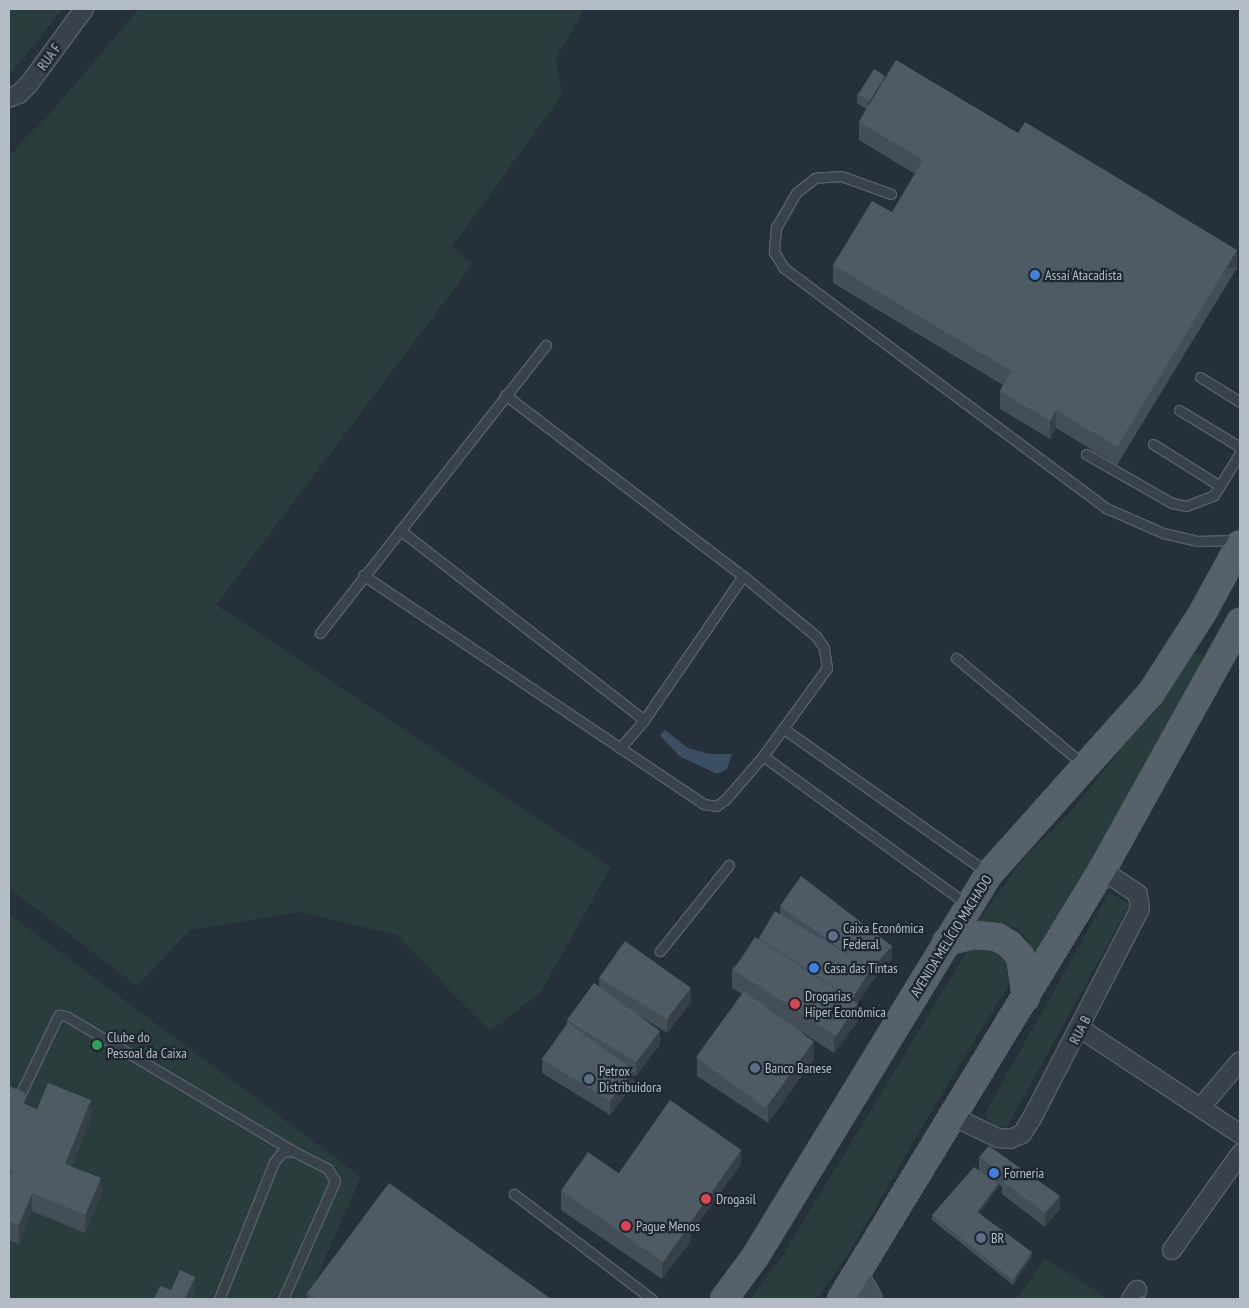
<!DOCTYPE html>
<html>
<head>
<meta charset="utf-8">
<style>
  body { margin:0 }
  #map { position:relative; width:1249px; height:1308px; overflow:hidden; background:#25303a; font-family:"PT Sans Narrow",sans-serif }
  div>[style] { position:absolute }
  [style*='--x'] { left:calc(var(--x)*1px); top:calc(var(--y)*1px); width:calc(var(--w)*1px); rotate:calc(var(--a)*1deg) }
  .green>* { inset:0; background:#283d3c }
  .water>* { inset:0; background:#3c4f62 }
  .roads { filter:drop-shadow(1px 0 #576069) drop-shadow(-1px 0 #576069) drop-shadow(0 1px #576069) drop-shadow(0 -1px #576069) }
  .lane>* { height:9px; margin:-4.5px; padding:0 4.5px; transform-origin:4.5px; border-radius:4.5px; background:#39424b }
  .street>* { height:18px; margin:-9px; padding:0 9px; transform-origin:9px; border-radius:9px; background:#39424b }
  .secondary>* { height:24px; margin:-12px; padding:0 12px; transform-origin:12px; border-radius:12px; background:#47515d }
  .primary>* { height:26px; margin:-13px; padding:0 13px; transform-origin:13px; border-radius:13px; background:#57616b }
  .wall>* { inset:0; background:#434e57 }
  .shaded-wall>* { inset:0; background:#374047; transform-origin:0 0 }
  .building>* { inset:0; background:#4e5b65; transform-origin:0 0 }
  .dots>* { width:14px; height:14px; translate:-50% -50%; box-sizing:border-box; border:2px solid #1e2730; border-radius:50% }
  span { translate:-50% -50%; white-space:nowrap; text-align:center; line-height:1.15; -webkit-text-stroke:4.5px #1e2730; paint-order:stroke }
  .street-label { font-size:14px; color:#b4bdc6 }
  .poi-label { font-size:14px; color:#b4bdc6 }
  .left { translate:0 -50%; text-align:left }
  .frame { position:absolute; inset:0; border:10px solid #b4bdc6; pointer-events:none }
</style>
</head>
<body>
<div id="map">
  <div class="green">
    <i style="clip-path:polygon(9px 9px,62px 9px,9px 76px)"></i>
    <i style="clip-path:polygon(139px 9px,584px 9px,556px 59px,562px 95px,452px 247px,473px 264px,216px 605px,611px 867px,540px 993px,490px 1031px,397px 935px,300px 912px,190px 930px,137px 986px,9px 888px,9px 156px,56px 107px)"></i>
    <i style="clip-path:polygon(1196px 652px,1206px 659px,1041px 963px,1026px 938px,1015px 927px,977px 922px,1025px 857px,1074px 809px)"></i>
    <i style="clip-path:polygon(1109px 893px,1130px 904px,1007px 1127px,996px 1126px,984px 1115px)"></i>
    <i style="clip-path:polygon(9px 914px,361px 1177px,307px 1299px,9px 1299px)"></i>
    <i style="clip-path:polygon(981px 944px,1004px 951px,1013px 978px,935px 1105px,849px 1253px,817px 1299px,750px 1299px,782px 1257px,967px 951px)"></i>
    <i style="clip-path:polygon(1045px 1258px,1108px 1299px,1017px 1299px)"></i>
  </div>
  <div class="water">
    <i style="clip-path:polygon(665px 730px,688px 748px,710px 754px,732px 754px,727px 769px,717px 774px,679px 756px,660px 735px)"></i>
  </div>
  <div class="roads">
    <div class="lane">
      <i style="--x:891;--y:194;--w:53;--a:-160.2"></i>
      <i style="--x:841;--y:176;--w:26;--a:176"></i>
      <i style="--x:815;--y:178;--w:24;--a:142"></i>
      <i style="--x:796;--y:193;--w:39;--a:120"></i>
      <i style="--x:776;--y:227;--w:25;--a:95"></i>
      <i style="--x:774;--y:252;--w:19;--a:58"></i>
      <i style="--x:784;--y:268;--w:402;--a:36.7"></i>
      <i style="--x:1106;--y:508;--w:62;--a:23.7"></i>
      <i style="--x:1163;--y:533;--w:35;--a:13"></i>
      <i style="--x:1197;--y:541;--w:42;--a:-1.4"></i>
      <i style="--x:1200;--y:377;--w:47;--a:32"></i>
      <i style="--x:1179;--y:410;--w:71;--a:31.2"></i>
      <i style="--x:1153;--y:444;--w:79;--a:32.1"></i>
      <i style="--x:1086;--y:454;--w:99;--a:29.7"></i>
      <i style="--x:1172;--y:503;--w:14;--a:12"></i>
      <i style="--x:1186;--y:506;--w:30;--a:-21"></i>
      <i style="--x:1214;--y:495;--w:49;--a:-58.2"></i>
      <i style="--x:400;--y:530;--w:309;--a:37.9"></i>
      <i style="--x:363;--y:575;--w:411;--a:33.9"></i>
      <i style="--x:704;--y:804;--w:12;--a:9"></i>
      <i style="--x:716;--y:806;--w:11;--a:-34"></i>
      <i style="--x:725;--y:800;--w:58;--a:-49.2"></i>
      <i style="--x:763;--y:756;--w:109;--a:-54"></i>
      <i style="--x:827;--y:668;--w:20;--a:-99"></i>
      <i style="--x:824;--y:648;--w:14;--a:-124"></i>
      <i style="--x:816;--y:636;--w:94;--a:-140.6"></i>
      <i style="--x:743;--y:576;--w:299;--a:-142.7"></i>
      <i style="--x:320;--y:633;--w:366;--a:-51.9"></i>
      <i style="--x:956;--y:658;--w:167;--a:39.9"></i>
      <i style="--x:784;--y:729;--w:248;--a:35.2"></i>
      <i style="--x:620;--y:748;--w:37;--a:-49"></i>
      <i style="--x:644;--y:720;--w:175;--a:-55.5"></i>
      <i style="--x:763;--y:756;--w:252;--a:36"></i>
      <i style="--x:660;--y:951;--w:110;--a:-51.3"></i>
      <i style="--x:19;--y:1097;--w:85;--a:-64.3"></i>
      <i style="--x:56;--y:1020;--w:6;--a:-59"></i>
      <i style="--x:59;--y:1015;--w:7;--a:8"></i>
      <i style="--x:66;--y:1016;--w:264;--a:30.7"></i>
      <i style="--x:514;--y:1194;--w:173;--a:37.3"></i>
      <i style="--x:219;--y:1299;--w:148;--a:-68.1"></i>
      <i style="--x:274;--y:1162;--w:13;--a:-51"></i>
      <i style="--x:282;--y:1152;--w:11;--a:-5"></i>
      <i style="--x:293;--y:1151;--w:39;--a:27"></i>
      <i style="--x:328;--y:1169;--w:14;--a:60"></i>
      <i style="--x:335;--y:1181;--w:129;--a:113.8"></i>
    </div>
    <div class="street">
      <i style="--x:9;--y:98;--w:11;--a:-22"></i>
      <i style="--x:19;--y:94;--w:14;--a:-45"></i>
      <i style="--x:29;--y:84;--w:93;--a:-53.7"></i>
      <i style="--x:1081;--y:1029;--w:191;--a:33.4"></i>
      <i style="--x:1201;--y:1107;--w:60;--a:-49.7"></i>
      <i style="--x:952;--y:1116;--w:51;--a:25.6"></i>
      <i style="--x:998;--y:1138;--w:12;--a:5"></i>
      <i style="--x:1010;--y:1139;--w:13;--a:-23"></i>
      <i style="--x:1022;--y:1134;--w:19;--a:-58"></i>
      <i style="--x:1032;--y:1118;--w:235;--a:-62.7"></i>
      <i style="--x:1140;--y:909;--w:15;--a:-98"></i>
      <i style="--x:1138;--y:894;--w:43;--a:-146.3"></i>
      <i style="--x:1172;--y:1250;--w:118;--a:-54.7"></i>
      <i style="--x:1131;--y:1299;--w:11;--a:-56"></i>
    </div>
    <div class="secondary">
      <i style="--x:857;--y:1276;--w:26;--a:61"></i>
    </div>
    <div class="primary">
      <i style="--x:946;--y:942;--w:30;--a:-14"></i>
      <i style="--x:975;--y:935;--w:22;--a:5"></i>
      <i style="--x:997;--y:937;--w:14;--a:30"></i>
      <i style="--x:1009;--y:944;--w:16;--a:47"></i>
      <i style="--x:1020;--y:956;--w:42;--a:81.9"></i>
      <i style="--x:724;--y:1299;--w:52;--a:-53.6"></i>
      <i style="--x:755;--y:1257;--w:449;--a:-58.6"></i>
      <i style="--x:989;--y:874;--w:243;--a:-48.2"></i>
      <i style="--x:1151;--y:693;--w:96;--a:-57.3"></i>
      <i style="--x:1203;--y:612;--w:77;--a:-61.4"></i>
      <i style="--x:841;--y:1299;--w:502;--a:-58.68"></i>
      <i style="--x:1102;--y:870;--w:284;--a:-60.9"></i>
    </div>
  </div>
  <div class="wall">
    <i style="clip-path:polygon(885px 78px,1237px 268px,1117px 465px,1056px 428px,1050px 439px,1000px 409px,1000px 391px,1003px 385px,833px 283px,833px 265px,892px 212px,915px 174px,859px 140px,859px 122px,866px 109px,857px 103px,857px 94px)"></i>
    <i style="clip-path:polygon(780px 906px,892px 959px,870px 984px,858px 1003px,858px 1021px,834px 1053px,803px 1033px,814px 1059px,768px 1123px,697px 1076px,697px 1058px,742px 994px,732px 988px,732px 969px,759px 939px,759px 938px,780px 914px)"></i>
    <i style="clip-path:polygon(599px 978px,691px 1002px,667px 1033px,640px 1016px,660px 1044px,636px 1076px,634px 1075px,634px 1084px,610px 1115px,542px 1073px,542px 1059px,567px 1024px,567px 1020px,599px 987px)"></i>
    <i style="clip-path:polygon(9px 1086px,25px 1104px,37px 1109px,91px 1118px,72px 1166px,101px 1196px,85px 1233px,32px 1211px,19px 1244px,9px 1240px)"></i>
    <i style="clip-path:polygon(979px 1157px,1060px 1209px,1045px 1227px,1002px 1194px,1002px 1187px,998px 1184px,998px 1188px,979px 1213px,1032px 1257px,1013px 1285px,932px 1220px,932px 1215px,979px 1170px)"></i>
    <i style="clip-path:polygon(741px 1164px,691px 1233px,691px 1241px,662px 1279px,561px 1210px,561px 1191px,617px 1173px)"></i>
    <i style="clip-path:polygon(307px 1293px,551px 1299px,307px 1299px)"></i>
  </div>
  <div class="shaded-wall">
    <i style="clip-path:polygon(885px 76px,885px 85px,868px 111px,868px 101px)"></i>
    <i style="left:1237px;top:250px;width:18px;height:231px;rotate:90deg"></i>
    <i style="clip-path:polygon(1056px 410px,1056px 428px,1050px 439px,1050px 421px)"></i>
    <i style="clip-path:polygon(892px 946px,892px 959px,870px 984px,857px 1005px,858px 1003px,858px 1021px,834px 1053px,834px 1035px,851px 1000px,870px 970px)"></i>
    <i style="clip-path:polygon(691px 988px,691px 1002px,667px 1033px,667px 1019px)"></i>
    <i style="clip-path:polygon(660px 1031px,660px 1044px,636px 1076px,636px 1062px)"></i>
    <i style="clip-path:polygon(814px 1041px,814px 1059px,768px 1123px,768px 1105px)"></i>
    <i style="clip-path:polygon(634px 1070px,634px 1084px,610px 1115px,610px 1101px)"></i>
    <i style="clip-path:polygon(91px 1100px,91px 1118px,65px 1182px,65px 1164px)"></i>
    <i style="clip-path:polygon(741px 1150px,741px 1164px,691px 1233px,691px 1241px,662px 1279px,662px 1261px,689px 1221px)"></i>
    <i style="clip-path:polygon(101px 1178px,101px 1196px,85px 1233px,85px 1215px)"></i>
    <i style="clip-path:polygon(998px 1184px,998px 1188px,977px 1216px,977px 1212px)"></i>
    <i style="clip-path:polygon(32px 1193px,32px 1211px,19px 1244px,19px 1225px)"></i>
    <i style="clip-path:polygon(1060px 1196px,1060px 1209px,1045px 1227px,1045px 1213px)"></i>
    <i style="clip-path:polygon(1032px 1252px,1032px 1257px,1013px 1285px,1013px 1280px)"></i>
    <i style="clip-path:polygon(195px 1277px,195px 1291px,191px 1299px,185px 1299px)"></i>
  </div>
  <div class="building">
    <i style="clip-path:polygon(896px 60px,1018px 133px,1025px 122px,1237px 250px,1117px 447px,1056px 410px,1050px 421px,1000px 391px,1011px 371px,833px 265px,872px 201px,892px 212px,923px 160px,859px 122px)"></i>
    <i style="left:874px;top:69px;width:13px;height:30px;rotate:32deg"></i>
    <i style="clip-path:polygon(801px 876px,892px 946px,870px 970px,852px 999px,759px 938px,775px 911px,860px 962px,780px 906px)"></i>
    <i style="left:755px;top:937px;width:122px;height:39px;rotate:33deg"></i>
    <i style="clip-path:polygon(625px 941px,691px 988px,667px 1019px,599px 978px)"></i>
    <i style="clip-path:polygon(594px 983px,660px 1031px,636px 1062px,567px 1020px)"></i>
    <i style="left:744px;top:991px;width:86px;height:82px;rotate:36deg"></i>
    <i style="clip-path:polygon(568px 1023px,634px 1070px,610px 1101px,542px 1059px)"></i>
    <i style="clip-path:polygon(48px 1083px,91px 1100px,65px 1164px,101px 1178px,85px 1215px,32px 1193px,19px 1225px,9px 1221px,9px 1182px,13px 1171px,9px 1169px,9px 1086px,25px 1093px,24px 1104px,37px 1109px)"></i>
    <i style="left:670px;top:1100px;width:87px;height:90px;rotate:35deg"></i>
    <i style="clip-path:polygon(989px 1146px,1060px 1196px,1045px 1213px,1002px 1181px,1003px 1174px,979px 1157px)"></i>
    <i style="left:588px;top:1152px;width:125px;height:47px;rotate:35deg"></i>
    <i style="clip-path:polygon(974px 1167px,998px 1184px,977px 1212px,1032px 1252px,1013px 1280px,932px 1215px)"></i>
    <i style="clip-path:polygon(389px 1183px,551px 1299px,317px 1299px,307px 1293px)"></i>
    <i style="clip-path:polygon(180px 1270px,195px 1277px,185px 1299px,154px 1299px,160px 1286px,171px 1290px)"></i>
    <i style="clip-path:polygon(1140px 1295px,1149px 1299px,1139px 1299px)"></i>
  </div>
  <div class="dots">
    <i style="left:1035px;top:275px;background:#3f7fe0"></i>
    <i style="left:833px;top:936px;background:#5c6f8a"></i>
    <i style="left:814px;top:968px;background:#3f7fe0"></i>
    <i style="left:795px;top:1004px;background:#e0444e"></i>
    <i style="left:97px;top:1045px;background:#2e9e5b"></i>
    <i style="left:755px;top:1068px;background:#5c6f8a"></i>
    <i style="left:589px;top:1079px;background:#5c6f8a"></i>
    <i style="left:994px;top:1173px;background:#3f7fe0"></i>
    <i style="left:706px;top:1199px;background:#e0444e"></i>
    <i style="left:626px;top:1226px;background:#e0444e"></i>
    <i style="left:981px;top:1238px;background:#5c6f8a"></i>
  </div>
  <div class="street-label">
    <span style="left:49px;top:57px;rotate:-54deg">RUA F</span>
    <span style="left:951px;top:936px;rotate:-58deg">AVENIDA MELÍCIO MACHADO</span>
    <span style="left:1080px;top:1030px;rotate:-63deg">RUA B</span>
  </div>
  <div class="poi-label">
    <span class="left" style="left:1045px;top:275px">Assaí Atacadista</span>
    <span class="left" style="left:843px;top:936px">Caixa Econômica<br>Federal</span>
    <span class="left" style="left:824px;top:968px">Casa das Tintas</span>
    <span class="left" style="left:805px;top:1004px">Drogarias<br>Hiper Econômica</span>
    <span class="left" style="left:107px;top:1045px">Clube do<br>Pessoal da Caixa</span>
    <span class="left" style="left:765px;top:1068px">Banco Banese</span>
    <span class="left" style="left:599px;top:1079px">Petrox<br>Distribuidora</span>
    <span class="left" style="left:1004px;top:1173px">Forneria</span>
    <span class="left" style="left:716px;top:1199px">Drogasil</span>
    <span class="left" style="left:636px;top:1226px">Pague Menos</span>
    <span class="left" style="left:991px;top:1238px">BR</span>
  </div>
  <div class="frame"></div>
</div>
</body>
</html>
